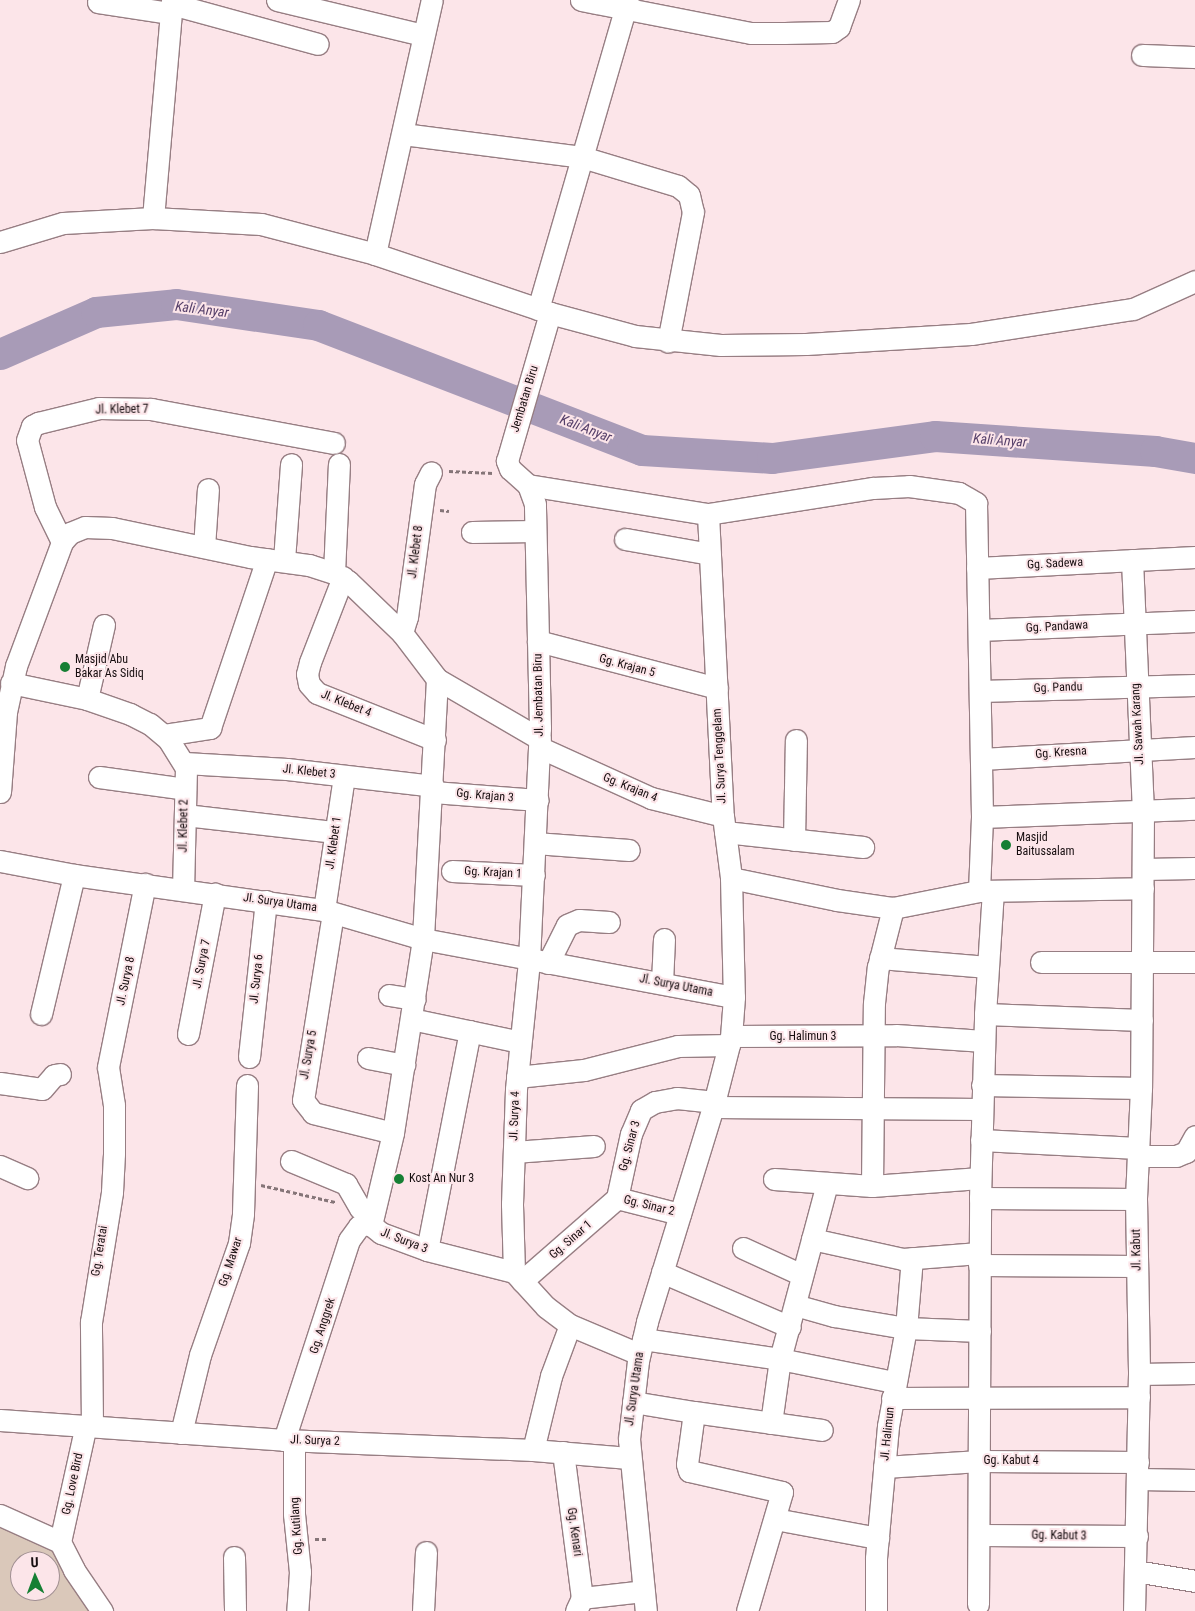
<!DOCTYPE html>
<html>
<head>
<meta charset="utf-8">
<style>
  body { margin:0 }
  #map { position:relative; width:1195px; height:1611px; overflow:hidden; background:#fce5e9; font-family:"Roboto Condensed",sans-serif }
  div>[style] { position:absolute }
  [style*='--x'] { left:calc(var(--x)*1px); top:calc(var(--y)*1px); width:calc(var(--w)*1px); rotate:calc(var(--a)*1deg) }
  .green>* { inset:0; background:#dac8ba }
  .river>* { height:31px; margin:-15.5px; padding:0 15.5px; transform-origin:15.5px; border-radius:15.5px; background:#a89bb7 }
  .path>* { height:3px; margin-top:-1.5px; transform-origin:0; background:repeating-linear-gradient(90deg,#857578 0 4px,transparent 0 6.5px) }
  .roads { filter:drop-shadow(1px 0 #977e83) drop-shadow(-1px 0 #977e83) drop-shadow(0 1px #977e83) drop-shadow(0 -1px #977e83) }
  .minor>* { height:21px; margin:-10.5px; padding:0 10.5px; transform-origin:10.5px; border-radius:10.5px; background:#fff }
  .dots>* { width:14px; height:14px; translate:-50% -50%; box-sizing:border-box; border:2px solid #fce5e9; border-radius:50% }
  span { translate:-50% -50%; white-space:nowrap; text-align:center; line-height:1.15; -webkit-text-stroke:4px #fce5e9; paint-order:stroke }
  .street-label { font-size:12px; color:#160d0f }
  .poi-label { font-size:12px; color:#160d0f }
  .left { translate:0 -50%; text-align:left }
  .water-label { font-size:14px; color:#553f69; font-style:italic }
  .north { position:absolute; left:10px; top:1551px; width:50px; height:50px; box-sizing:border-box; background:#fce5e9; border:1px solid #a08f92; border-radius:50%; rotate:358deg; font-size:14px; font-weight:700; line-height:20px; text-align:center; color:#160d0f }
  .north::after { content:''; display:block; margin:auto; width:18px; height:22px; background:#167f34; clip-path:polygon(50% 0,100% 100%,50% 72%,0 100%) }
</style>
</head>
<body>
<div id="map">
  <div class="green">
    <i style="clip-path:polygon(evenodd,0 1523px,53px 1550px,98px 1611px,0 1611px,0 1523px,20px 1561px,50px 1561px,50px 1591px,20px 1591px,20px 1561px)"></i>
  </div>
  <div class="river">
    <i style="--x:0;--y:354;--w:105;--a:-23.6"></i>
    <i style="--x:96;--y:312;--w:80;--a:-5.7"></i>
    <i style="--x:176;--y:304;--w:144;--a:8.4"></i>
    <i style="--x:318;--y:325;--w:347;--a:21.1"></i>
    <i style="--x:642;--y:450;--w:130;--a:3.5"></i>
    <i style="--x:772;--y:458;--w:164;--a:-7.7"></i>
    <i style="--x:935;--y:436;--w:221;--a:3.9"></i>
    <i style="--x:1155;--y:451;--w:41;--a:9.9"></i>
  </div>
  <div class="path">
    <i style="--x:449;--y:471;--w:44;--a:2.6"></i>
    <i style="--x:440;--y:510;--w:9;--a:6"></i>
    <i style="--x:261;--y:1185;--w:76;--a:12.9"></i>
    <i style="--x:315;--y:1539;--w:12;--a:0"></i>
  </div>
  <div class="roads">
    <div class="minor">
      <i style="--x:277;--y:0;--w:150;--a:13.5"></i>
      <i style="--x:581;--y:0;--w:173;--a:11"></i>
      <i style="--x:751;--y:33;--w:33;--a:0"></i>
      <i style="--x:784;--y:33;--w:48;--a:-1.2"></i>
      <i style="--x:832;--y:32;--w:9;--a:-36"></i>
      <i style="--x:839;--y:27;--w:29;--a:-70"></i>
      <i style="--x:98;--y:2;--w:73;--a:8.7"></i>
      <i style="--x:172;--y:4;--w:151;--a:15.3"></i>
      <i style="--x:1142;--y:55;--w:53;--a:2.2"></i>
      <i style="--x:403;--y:134;--w:180;--a:7.3"></i>
      <i style="--x:582;--y:157;--w:100;--a:16.8"></i>
      <i style="--x:678;--y:186;--w:14;--a:39"></i>
      <i style="--x:689;--y:195;--w:17;--a:77"></i>
      <i style="--x:693;--y:212;--w:132;--a:100.9"></i>
      <i style="--x:153;--y:218;--w:219;--a:-85"></i>
      <i style="--x:0;--y:242;--w:66;--a:-16.8"></i>
      <i style="--x:63;--y:223;--w:90;--a:-3.2"></i>
      <i style="--x:153;--y:218;--w:108;--a:3.2"></i>
      <i style="--x:261;--y:224;--w:118;--a:14.7"></i>
      <i style="--x:375;--y:254;--w:185;--a:18.6"></i>
      <i style="--x:550;--y:313;--w:88;--a:15.1"></i>
      <i style="--x:635;--y:336;--w:86;--a:6"></i>
      <i style="--x:721;--y:345;--w:85;--a:-0.7"></i>
      <i style="--x:806;--y:344;--w:165;--a:-3.5"></i>
      <i style="--x:971;--y:334;--w:164;--a:-8.8"></i>
      <i style="--x:1133;--y:309;--w:68;--a:-24.3"></i>
      <i style="--x:375;--y:254;--w:260;--a:-77.4"></i>
      <i style="--x:538;--y:309;--w:322;--a:-73.8"></i>
      <i style="--x:528;--y:485;--w:182;--a:9.2"></i>
      <i style="--x:708;--y:514;--w:167;--a:-9"></i>
      <i style="--x:873;--y:488;--w:36;--a:-3"></i>
      <i style="--x:909;--y:486;--w:50;--a:8"></i>
      <i style="--x:959;--y:493;--w:20;--a:30"></i>
      <i style="--x:976;--y:503;--w:314;--a:88.9"></i>
      <i style="--x:982;--y:817;--w:74;--a:92.3"></i>
      <i style="--x:708;--y:514;--w:302;--a:87.2"></i>
      <i style="--x:723;--y:816;--w:63;--a:82.6"></i>
      <i style="--x:731;--y:878;--w:119;--a:88.6"></i>
      <i style="--x:472;--y:532;--w:63;--a:-0.9"></i>
      <i style="--x:625;--y:539;--w:86;--a:10"></i>
      <i style="--x:62;--y:542;--w:39;--a:-116"></i>
      <i style="--x:45;--y:507;--w:69;--a:-105"></i>
      <i style="--x:27;--y:440;--w:15;--a:-70"></i>
      <i style="--x:32;--y:426;--w:7;--a:-27"></i>
      <i style="--x:38;--y:423;--w:63;--a:-13.8"></i>
      <i style="--x:99;--y:408;--w:52;--a:1.1"></i>
      <i style="--x:151;--y:409;--w:186;--a:10.5"></i>
      <i style="--x:204;--y:547;--w:58;--a:-86.1"></i>
      <i style="--x:284;--y:560;--w:96;--a:-85.8"></i>
      <i style="--x:1132;--y:560;--w:251;--a:87.5"></i>
      <i style="--x:1143;--y:811;--w:277;--a:90.4"></i>
      <i style="--x:1141;--y:1088;--w:111;--a:92.6"></i>
      <i style="--x:1136;--y:1199;--w:175;--a:89"></i>
      <i style="--x:1139;--y:1374;--w:237;--a:91.2"></i>
      <i style="--x:977;--y:568;--w:218;--a:-2.9"></i>
      <i style="--x:334;--y:573;--w:109;--a:-87.4"></i>
      <i style="--x:343;--y:577;--w:91;--a:111.2"></i>
      <i style="--x:310;--y:662;--w:12;--a:104"></i>
      <i style="--x:307;--y:674;--w:10;--a:79"></i>
      <i style="--x:309;--y:684;--w:12;--a:48"></i>
      <i style="--x:317;--y:693;--w:127;--a:21.7"></i>
      <i style="--x:979;--y:630;--w:216;--a:-2.4"></i>
      <i style="--x:402;--y:633;--w:17;--a:-73"></i>
      <i style="--x:407;--y:617;--w:134;--a:-82.3"></i>
      <i style="--x:425;--y:484;--w:13;--a:-63"></i>
      <i style="--x:538;--y:641;--w:185;--a:14.7"></i>
      <i style="--x:437;--y:679;--w:260;--a:93.1"></i>
      <i style="--x:423;--y:939;--w:196;--a:98.8"></i>
      <i style="--x:393;--y:1133;--w:95;--a:103.4"></i>
      <i style="--x:371;--y:1225;--w:13;--a:39"></i>
      <i style="--x:381;--y:1233;--w:49;--a:20.3"></i>
      <i style="--x:427;--y:1250;--w:90;--a:14.2"></i>
      <i style="--x:514;--y:1272;--w:47;--a:47.6"></i>
      <i style="--x:546;--y:1307;--w:30;--a:37"></i>
      <i style="--x:570;--y:1325;--w:75;--a:22.8"></i>
      <i style="--x:11;--y:683;--w:78;--a:11.9"></i>
      <i style="--x:87;--y:699;--w:46;--a:19.2"></i>
      <i style="--x:130;--y:714;--w:22;--a:27"></i>
      <i style="--x:150;--y:724;--w:23;--a:40"></i>
      <i style="--x:168;--y:739;--w:34;--a:58"></i>
      <i style="--x:186;--y:768;--w:122;--a:91.4"></i>
      <i style="--x:980;--y:691;--w:215;--a:-1.6"></i>
      <i style="--x:87;--y:699;--w:76;--a:-77.1"></i>
      <i style="--x:164;--y:735;--w:47;--a:-8.7"></i>
      <i style="--x:210;--y:728;--w:178;--a:-71.4"></i>
      <i style="--x:541;--y:748;--w:121;--a:24.4"></i>
      <i style="--x:651;--y:798;--w:74;--a:14"></i>
      <i style="--x:981;--y:759;--w:214;--a:-3.2"></i>
      <i style="--x:185;--y:763;--w:102;--a:3.4"></i>
      <i style="--x:287;--y:769;--w:147;--a:6.6"></i>
      <i style="--x:99;--y:777;--w:87;--a:7.9"></i>
      <i style="--x:0;--y:792;--w:80;--a:-85.7"></i>
      <i style="--x:6;--y:712;--w:47;--a:-77.7"></i>
      <i style="--x:16;--y:666;--w:132;--a:-69.6"></i>
      <i style="--x:62;--y:542;--w:12;--a:-48"></i>
      <i style="--x:70;--y:533;--w:16;--a:-22"></i>
      <i style="--x:85;--y:527;--w:27;--a:2"></i>
      <i style="--x:112;--y:528;--w:141;--a:11.9"></i>
      <i style="--x:250;--y:557;--w:60;--a:7.7"></i>
      <i style="--x:309;--y:565;--w:26;--a:18"></i>
      <i style="--x:334;--y:573;--w:16;--a:30"></i>
      <i style="--x:348;--y:581;--w:75;--a:43.9"></i>
      <i style="--x:402;--y:633;--w:58;--a:52.7"></i>
      <i style="--x:437;--y:679;--w:119;--a:30.2"></i>
      <i style="--x:433;--y:792;--w:105;--a:4.4"></i>
      <i style="--x:185;--y:815;--w:151;--a:6.5"></i>
      <i style="--x:982;--y:817;--w:213;--a:-2.2"></i>
      <i style="--x:725;--y:832;--w:139;--a:6.2"></i>
      <i style="--x:794;--y:840;--w:100;--a:-88.9"></i>
      <i style="--x:535;--y:843;--w:94;--a:4.3"></i>
      <i style="--x:0;--y:861;--w:75;--a:10.7"></i>
      <i style="--x:74;--y:875;--w:252;--a:8"></i>
      <i style="--x:324;--y:910;--w:103;--a:16.3"></i>
      <i style="--x:423;--y:939;--w:316;--a:10.6"></i>
      <i style="--x:734;--y:997;--w:40;--a:94.3"></i>
      <i style="--x:731;--y:1037;--w:72;--a:104.4"></i>
      <i style="--x:713;--y:1107;--w:225;--a:107.1"></i>
      <i style="--x:647;--y:1322;--w:40;--a:103"></i>
      <i style="--x:638;--y:1361;--w:79;--a:96.6"></i>
      <i style="--x:629;--y:1439;--w:173;--a:84.4"></i>
      <i style="--x:1143;--y:869;--w:52;--a:-1.1"></i>
      <i style="--x:452;--y:871;--w:82;--a:2.8"></i>
      <i style="--x:731;--y:878;--w:108;--a:11.7"></i>
      <i style="--x:837;--y:900;--w:57;--a:8.1"></i>
      <i style="--x:893;--y:908;--w:88;--a:-11.2"></i>
      <i style="--x:979;--y:891;--w:164;--a:-1"></i>
      <i style="--x:324;--y:910;--w:135;--a:-81.5"></i>
      <i style="--x:333;--y:913;--w:189;--a:99.1"></i>
      <i style="--x:303;--y:1100;--w:16;--a:52"></i>
      <i style="--x:313;--y:1113;--w:82;--a:14"></i>
      <i style="--x:880;--y:958;--w:108;--a:4.8"></i>
      <i style="--x:1041;--y:962;--w:154;--a:0"></i>
      <i style="--x:548;--y:963;--w:42;--a:-63.4"></i>
      <i style="--x:567;--y:925;--w:13;--a:-23"></i>
      <i style="--x:579;--y:920;--w:30;--a:4"></i>
      <i style="--x:662;--y:983;--w:44;--a:-87.4"></i>
      <i style="--x:389;--y:995;--w:26;--a:9"></i>
      <i style="--x:41;--y:1014;--w:143;--a:-76.6"></i>
      <i style="--x:985;--y:1014;--w:157;--a:2.2"></i>
      <i style="--x:416;--y:1020;--w:106;--a:11.9"></i>
      <i style="--x:188;--y:1034;--w:143;--a:-79.1"></i>
      <i style="--x:732;--y:1036;--w:164;--a:-0.3"></i>
      <i style="--x:896;--y:1035;--w:88;--a:3.9"></i>
      <i style="--x:249;--y:1057;--w:157;--a:-83.8"></i>
      <i style="--x:368;--y:1058;--w:37;--a:11"></i>
      <i style="--x:517;--y:1077;--w:67;--a:-6"></i>
      <i style="--x:584;--y:1070;--w:97;--a:-14.3"></i>
      <i style="--x:678;--y:1046;--w:51;--a:-1.1"></i>
      <i style="--x:0;--y:1083;--w:42;--a:8.1"></i>
      <i style="--x:42;--y:1089;--w:18;--a:-49"></i>
      <i style="--x:54;--y:1075;--w:6;--a:-9"></i>
      <i style="--x:982;--y:1085;--w:159;--a:1.1"></i>
      <i style="--x:713;--y:1107;--w:269;--a:0.4"></i>
      <i style="--x:981;--y:1140;--w:157;--a:2.9"></i>
      <i style="--x:514;--y:1152;--w:80;--a:-4.3"></i>
      <i style="--x:1138;--y:1156;--w:38;--a:0"></i>
      <i style="--x:1176;--y:1156;--w:11;--a:-22"></i>
      <i style="--x:1186;--y:1152;--w:18;--a:-61"></i>
      <i style="--x:291;--y:1161;--w:60;--a:22.7"></i>
      <i style="--x:346;--y:1184;--w:28;--a:60"></i>
      <i style="--x:360;--y:1208;--w:15;--a:32"></i>
      <i style="--x:0;--y:1166;--w:30;--a:24"></i>
      <i style="--x:774;--y:1179;--w:98;--a:4.1"></i>
      <i style="--x:872;--y:1186;--w:108;--a:-4.2"></i>
      <i style="--x:872;--y:1186;--w:183;--a:-89.4"></i>
      <i style="--x:874;--y:1003;--w:36;--a:-84"></i>
      <i style="--x:878;--y:967;--w:61;--a:-75.7"></i>
      <i style="--x:617;--y:1198;--w:66;--a:-77.7"></i>
      <i style="--x:631;--y:1134;--w:26;--a:-67"></i>
      <i style="--x:641;--y:1110;--w:16;--a:-30"></i>
      <i style="--x:655;--y:1102;--w:22;--a:-10"></i>
      <i style="--x:677;--y:1098;--w:38;--a:6"></i>
      <i style="--x:617;--y:1198;--w:65;--a:14.3"></i>
      <i style="--x:980;--y:1198;--w:156;--a:0.4"></i>
      <i style="--x:812;--y:1239;--w:93;--a:12.4"></i>
      <i style="--x:903;--y:1259;--w:76;--a:-4.5"></i>
      <i style="--x:743;--y:1248;--w:65;--a:24.6"></i>
      <i style="--x:427;--y:1250;--w:223;--a:-78.9"></i>
      <i style="--x:979;--y:1265;--w:158;--a:0.4"></i>
      <i style="--x:514;--y:1272;--w:68;--a:-91.7"></i>
      <i style="--x:512;--y:1204;--w:115;--a:-88"></i>
      <i style="--x:516;--y:1089;--w:130;--a:-84.2"></i>
      <i style="--x:529;--y:960;--w:232;--a:-87.3"></i>
      <i style="--x:540;--y:728;--w:224;--a:-91.3"></i>
      <i style="--x:535;--y:504;--w:20;--a:-110"></i>
      <i style="--x:528;--y:485;--w:24;--a:-138"></i>
      <i style="--x:510;--y:469;--w:9;--a:-111"></i>
      <i style="--x:507;--y:461;--w:154;--a:-73.8"></i>
      <i style="--x:662;--y:1272;--w:139;--a:23.3"></i>
      <i style="--x:522;--y:1281;--w:126;--a:-41.1"></i>
      <i style="--x:795;--y:1305;--w:41;--a:15.8"></i>
      <i style="--x:834;--y:1316;--w:73;--a:9.5"></i>
      <i style="--x:906;--y:1328;--w:74;--a:2.3"></i>
      <i style="--x:643;--y:1339;--w:138;--a:8.3"></i>
      <i style="--x:780;--y:1359;--w:116;--a:11.4"></i>
      <i style="--x:1139;--y:1374;--w:56;--a:-1"></i>
      <i style="--x:892;--y:1398;--w:247;--a:-0.2"></i>
      <i style="--x:633;--y:1402;--w:62;--a:9.3"></i>
      <i style="--x:0;--y:1420;--w:285;--a:4"></i>
      <i style="--x:284;--y:1440;--w:249;--a:2.3"></i>
      <i style="--x:533;--y:1450;--w:96;--a:4.8"></i>
      <i style="--x:771;--y:1423;--w:65;--a:-82"></i>
      <i style="--x:780;--y:1359;--w:182;--a:-75"></i>
      <i style="--x:92;--y:1425;--w:103;--a:-90.6"></i>
      <i style="--x:91;--y:1322;--w:132;--a:-80.8"></i>
      <i style="--x:112;--y:1192;--w:39;--a:-87"></i>
      <i style="--x:114;--y:1153;--w:48;--a:-90"></i>
      <i style="--x:114;--y:1105;--w:38;--a:-99"></i>
      <i style="--x:108;--y:1067;--w:187;--a:-78.6"></i>
      <i style="--x:181;--y:1433;--w:80;--a:-76.3"></i>
      <i style="--x:200;--y:1355;--w:119;--a:-70.8"></i>
      <i style="--x:239;--y:1243;--w:30;--a:-82"></i>
      <i style="--x:243;--y:1213;--w:128;--a:-88.2"></i>
      <i style="--x:284;--y:1440;--w:210;--a:-72"></i>
      <i style="--x:349;--y:1240;--w:17;--a:-54"></i>
      <i style="--x:359;--y:1226;--w:12;--a:-14"></i>
      <i style="--x:294;--y:1441;--w:73;--a:90"></i>
      <i style="--x:294;--y:1514;--w:58;--a:84.1"></i>
      <i style="--x:300;--y:1572;--w:39;--a:94"></i>
      <i style="--x:533;--y:1450;--w:76;--a:-76.3"></i>
      <i style="--x:551;--y:1376;--w:54;--a:-69.6"></i>
      <i style="--x:563;--y:1452;--w:147;--a:82.6"></i>
      <i style="--x:582;--y:1598;--w:14;--a:115"></i>
      <i style="--x:884;--y:1467;--w:96;--a:-3.6"></i>
      <i style="--x:980;--y:1461;--w:158;--a:0.4"></i>
      <i style="--x:1138;--y:1479;--w:57;--a:1"></i>
      <i style="--x:0;--y:1515;--w:66;--a:24.2"></i>
      <i style="--x:60;--y:1542;--w:31;--a:63"></i>
      <i style="--x:74;--y:1570;--w:50;--a:55.7"></i>
      <i style="--x:775;--y:1519;--w:105;--a:10.5"></i>
      <i style="--x:980;--y:1535;--w:157;--a:0.4"></i>
      <i style="--x:60;--y:1542;--w:120;--a:-77.5"></i>
      <i style="--x:234;--y:1557;--w:54;--a:88.9"></i>
      <i style="--x:1136;--y:1571;--w:60;--a:9.6"></i>
      <i style="--x:582;--y:1598;--w:62;--a:-6.4"></i>
      <i style="--x:978;--y:1604;--w:406;--a:-89.7"></i>
      <i style="--x:980;--y:1198;--w:184;--a:-88.4"></i>
      <i style="--x:985;--y:1014;--w:123;--a:-86.3"></i>
      <i style="--x:423;--y:1611;--w:59;--a:-87.1"></i>
      <i style="--x:747;--y:1611;--w:124;--a:-73.6"></i>
      <i style="--x:782;--y:1492;--w:95;--a:-167.3"></i>
      <i style="--x:689;--y:1471;--w:7;--a:-106"></i>
      <i style="--x:687;--y:1464;--w:52;--a:-82.3"></i>
      <i style="--x:694;--y:1412;--w:129;--a:8"></i>
      <i style="--x:876;--y:1611;--w:53;--a:-90"></i>
      <i style="--x:876;--y:1558;--w:133;--a:-84.8"></i>
      <i style="--x:888;--y:1426;--w:100;--a:-79.6"></i>
      <i style="--x:906;--y:1328;--w:70;--a:-85.1"></i>
    </div>
  </div>
  <div class="dots">
    <i style="left:65px;top:667px;background:#167f34"></i>
    <i style="left:1006px;top:845px;background:#167f34"></i>
    <i style="left:399px;top:1179px;background:#167f34"></i>
  </div>
  <div class="street-label">
    <span style="left:525px;top:399px;rotate:-73deg">Jembatan Biru</span>
    <span style="left:122px;top:410px;rotate:-1deg">Jl. Klebet 7</span>
    <span style="left:416px;top:552px;rotate:-83deg">Jl. Klebet 8</span>
    <span style="left:1055px;top:564px;rotate:-3deg">Gg. Sadewa</span>
    <span style="left:1057px;top:627px;rotate:-3deg">Gg. Pandawa</span>
    <span style="left:627px;top:666px;rotate:15deg">Gg. Krajan 5</span>
    <span style="left:1058px;top:688px;rotate:-2deg">Gg. Pandu</span>
    <span style="left:539px;top:695px;rotate:-91deg">Jl. Jembatan Biru</span>
    <span style="left:346px;top:704px;rotate:22deg">Jl. Klebet 4</span>
    <span style="left:1138px;top:724px;rotate:-93deg">Jl. Sawah Karang</span>
    <span style="left:1061px;top:753px;rotate:-4deg">Gg. Kresna</span>
    <span style="left:720px;top:756px;rotate:-93deg">Jl. Surya Tenggelam</span>
    <span style="left:309px;top:772px;rotate:6deg">Jl. Klebet 3</span>
    <span style="left:630px;top:788px;rotate:22deg">Gg. Krajan 4</span>
    <span style="left:485px;top:796px;rotate:5deg">Gg. Krajan 3</span>
    <span style="left:184px;top:826px;rotate:-89deg">Jl. Klebet 2</span>
    <span style="left:334px;top:843px;rotate:-82deg">Jl. Klebet 1</span>
    <span style="left:493px;top:873px;rotate:3deg">Gg. Krajan 1</span>
    <span style="left:280px;top:903px;rotate:8deg">Jl. Surya Utama</span>
    <span style="left:202px;top:964px;rotate:-79deg">Jl. Surya 7</span>
    <span style="left:257px;top:979px;rotate:-84deg">Jl. Surya 6</span>
    <span style="left:126px;top:981px;rotate:-78deg">Jl. Surya 8</span>
    <span style="left:676px;top:986px;rotate:11deg">Jl. Surya Utama</span>
    <span style="left:803px;top:1037px">Gg. Halimun 3</span>
    <span style="left:309px;top:1055px;rotate:-80deg">Jl. Surya 5</span>
    <span style="left:515px;top:1116px;rotate:-88deg">Jl. Surya 4</span>
    <span style="left:630px;top:1146px;rotate:-75deg">Gg. Sinar 3</span>
    <span style="left:649px;top:1206px;rotate:14deg">Gg. Sinar 2</span>
    <span style="left:571px;top:1240px;rotate:-41deg">Gg. Sinar 1</span>
    <span style="left:404px;top:1241px;rotate:21deg">Jl. Surya 3</span>
    <span style="left:1137px;top:1250px;rotate:-91deg">Jl. Kabut</span>
    <span style="left:100px;top:1251px;rotate:-81deg">Gg. Teratai</span>
    <span style="left:231px;top:1262px;rotate:-72deg">Gg. Mawar</span>
    <span style="left:323px;top:1326px;rotate:-72deg">Gg. Anggrek</span>
    <span style="left:635px;top:1389px;rotate:-82deg">Jl. Surya Utama</span>
    <span style="left:888px;top:1434px;rotate:-84deg">Jl. Halimun</span>
    <span style="left:315px;top:1441px;rotate:2deg">Jl. Surya 2</span>
    <span style="left:1011px;top:1461px">Gg. Kabut 4</span>
    <span style="left:73px;top:1484px;rotate:-78deg">Gg. Love Bird</span>
    <span style="left:297px;top:1526px;rotate:-94deg">Gg. Kutilang</span>
    <span style="left:574px;top:1532px;rotate:82deg">Gg. Kenari</span>
    <span style="left:1059px;top:1536px;rotate:1deg">Gg. Kabut 3</span>
  </div>
  <div class="poi-label">
    <span class="left" style="left:75px;top:667px">Masjid Abu<br>Bakar As Sidiq</span>
    <span class="left" style="left:1016px;top:845px">Masjid<br>Baitussalam</span>
    <span class="left" style="left:409px;top:1179px">Kost An Nur 3</span>
  </div>
  <div class="water-label">
    <span style="left:202px;top:309px;rotate:7deg">Kali Anyar</span>
    <span style="left:586px;top:428px;rotate:21deg">Kali Anyar</span>
    <span style="left:1000px;top:440px;rotate:4deg">Kali Anyar</span>
  </div>
  <div class="north">U</div>
</div>
</body>
</html>
